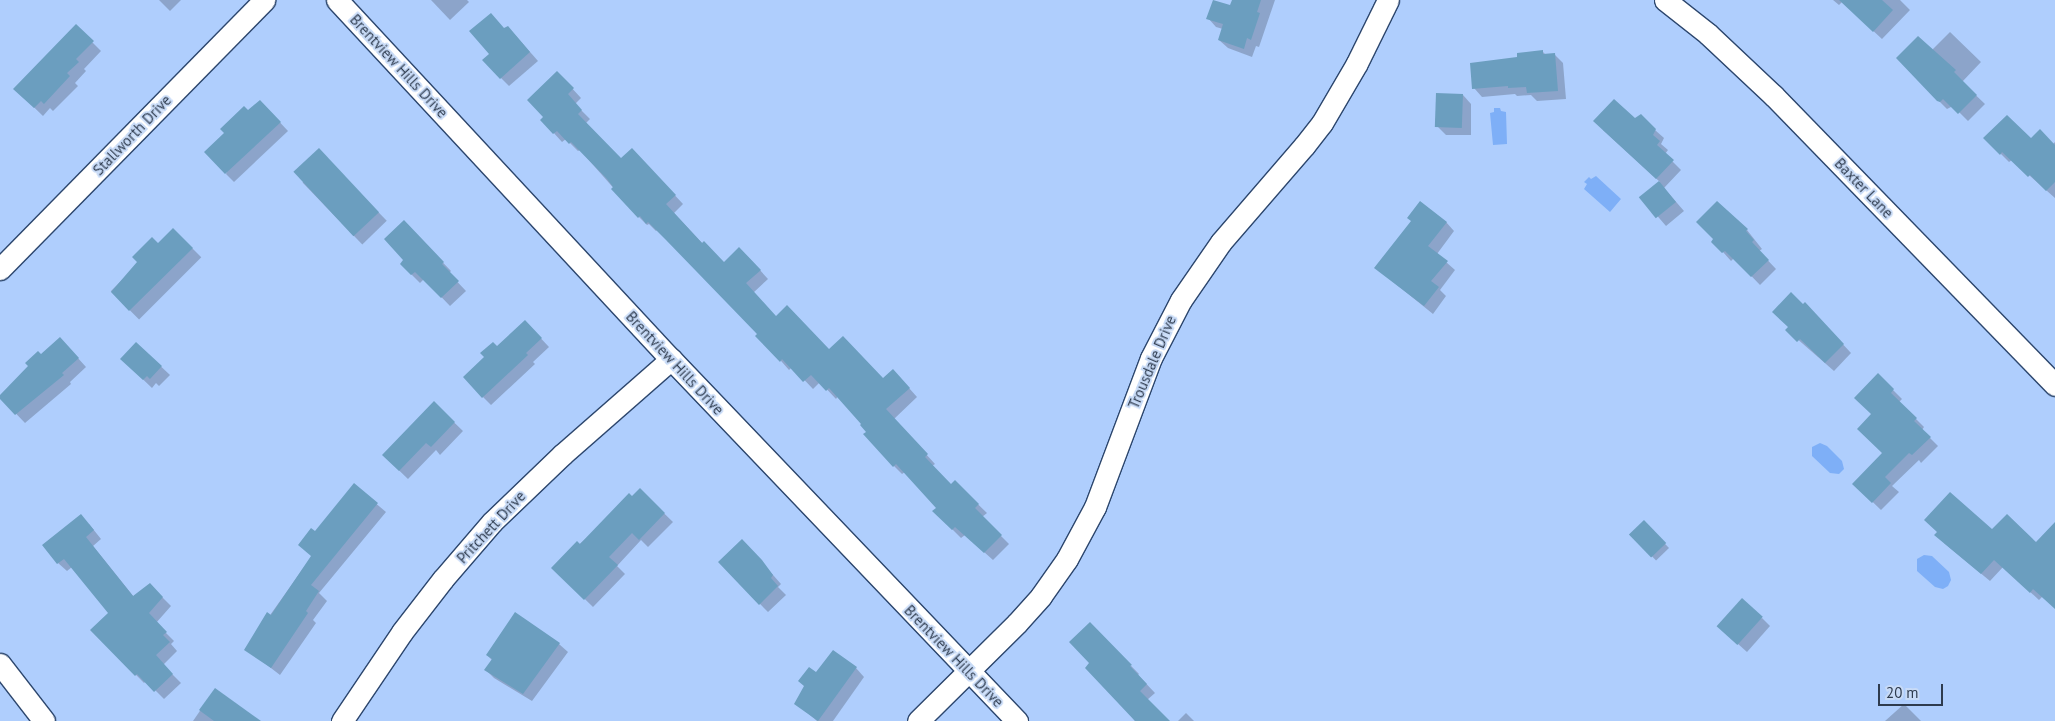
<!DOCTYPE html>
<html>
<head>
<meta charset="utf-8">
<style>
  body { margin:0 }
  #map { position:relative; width:2055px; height:721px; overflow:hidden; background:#afcefd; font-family:"PT Sans",sans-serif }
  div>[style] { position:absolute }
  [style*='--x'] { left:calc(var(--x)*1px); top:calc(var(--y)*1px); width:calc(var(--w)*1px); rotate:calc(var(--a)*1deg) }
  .water>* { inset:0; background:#7eaff7 }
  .shadow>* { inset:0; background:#0003; transform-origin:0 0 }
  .building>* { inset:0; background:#6b9ebf; transform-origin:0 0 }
  .roads { filter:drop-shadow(1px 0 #2d476e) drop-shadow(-1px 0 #2d476e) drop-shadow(0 1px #2d476e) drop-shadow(0 -1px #2d476e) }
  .minor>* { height:21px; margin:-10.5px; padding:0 10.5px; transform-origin:10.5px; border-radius:10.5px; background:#fff }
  span { translate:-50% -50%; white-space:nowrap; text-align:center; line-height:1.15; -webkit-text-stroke:4px #c8dbf7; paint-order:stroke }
  .street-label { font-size:15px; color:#2e3b4e }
  .scale { position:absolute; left:1878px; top:684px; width:65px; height:22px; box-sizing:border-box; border:2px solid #2e3b4e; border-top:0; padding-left:6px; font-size:15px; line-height:18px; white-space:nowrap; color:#2e3b4e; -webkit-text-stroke:4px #c8dbf7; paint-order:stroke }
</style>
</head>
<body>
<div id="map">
  <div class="water">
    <i style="clip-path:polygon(1494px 108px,1500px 108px,1501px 111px,1506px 112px,1507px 144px,1493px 145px,1490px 113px,1494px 112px)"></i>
    <i style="clip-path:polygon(1596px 176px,1621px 199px,1610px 212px,1584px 189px,1587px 184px,1584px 182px,1589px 177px,1591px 179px)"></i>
    <i style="clip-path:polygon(1820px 443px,1827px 446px,1842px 461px,1844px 469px,1839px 474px,1830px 473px,1812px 456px,1812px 447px)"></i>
    <i style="clip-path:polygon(1924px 555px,1932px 556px,1949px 572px,1951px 580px,1948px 586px,1943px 589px,1935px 587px,1917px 571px,1917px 559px)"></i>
  </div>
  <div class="shadow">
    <i style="clip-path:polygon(159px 0,181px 0,170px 11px)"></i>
    <i style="clip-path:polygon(431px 0,467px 0,469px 2px,450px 20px)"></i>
    <i style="clip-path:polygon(1233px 0,1275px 0,1259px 47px,1256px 46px,1252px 57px,1228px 48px,1219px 40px,1223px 29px,1216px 27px,1208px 18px,1230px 7px)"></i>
    <i style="clip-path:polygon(1833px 0,1900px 0,1910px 10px,1882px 39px,1842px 2px,1839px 5px)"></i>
    <i style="clip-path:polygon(76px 26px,101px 51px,84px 69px,86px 71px,75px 83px,78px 86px,53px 111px,50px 108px,43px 116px,15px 89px)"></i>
    <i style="clip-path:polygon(505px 30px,516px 36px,538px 61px,509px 86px,501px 78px,491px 54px)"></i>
    <i style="clip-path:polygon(1950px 32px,1981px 62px,1962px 82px,1985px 104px,1968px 121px,1953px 106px,1947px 109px,1938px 100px,1931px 51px)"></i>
    <i style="clip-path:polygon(1543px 52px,1546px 55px,1555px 55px,1563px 63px,1566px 99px,1537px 101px,1531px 95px,1517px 96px,1515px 94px,1482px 97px,1474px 88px,1519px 58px)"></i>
    <i style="clip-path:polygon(557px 72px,581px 98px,575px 104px,590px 119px,586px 123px,621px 160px,640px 158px,683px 204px,674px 213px,703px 244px,724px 263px,748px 257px,768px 279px,753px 293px,776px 317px,829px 351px,884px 379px,901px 379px,917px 397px,894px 419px,935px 464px,932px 466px,951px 486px,955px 482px,987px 513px,982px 517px,1009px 544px,993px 560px,965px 535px,961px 538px,934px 511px,938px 508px,905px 472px,902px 474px,894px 466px,863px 424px,838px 396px,836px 399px,820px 382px,813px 389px,792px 367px,789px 370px,739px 313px,658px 229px,656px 231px,649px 224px,647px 225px,639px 217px,580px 150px,578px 151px,566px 139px,562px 142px,542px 120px,545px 117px)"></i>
    <i style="clip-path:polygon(1463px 95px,1471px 104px,1471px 135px,1446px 135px,1437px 126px)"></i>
    <i style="clip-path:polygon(260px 101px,288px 131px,234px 182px,226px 174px,248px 112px)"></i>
    <i style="clip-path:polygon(1635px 119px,1655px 130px,1664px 138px,1661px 144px,1668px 150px,1665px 154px,1681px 170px,1664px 188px,1684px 211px,1666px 226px,1641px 197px,1660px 182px,1603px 130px)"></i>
    <i style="clip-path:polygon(1985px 138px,2031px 140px,2053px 144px,2055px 142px,2055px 198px,2012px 160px,2009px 162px)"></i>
    <i style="left:327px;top:159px;width:86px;height:34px;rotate:46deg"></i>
    <i style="clip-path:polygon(1412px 221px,1446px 222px,1454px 231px,1437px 254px,1455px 270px,1440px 290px,1446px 296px,1433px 314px,1376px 268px)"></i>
    <i style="clip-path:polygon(404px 222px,451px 271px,449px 273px,466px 291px,450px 306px,424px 279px,420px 283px,401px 264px,405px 260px)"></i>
    <i style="left:173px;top:229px;width:40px;height:88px;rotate:45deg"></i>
    <i style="clip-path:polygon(1747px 230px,1762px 249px,1759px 251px,1776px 269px,1760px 285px,1734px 258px,1731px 261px,1723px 252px,1715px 239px)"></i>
    <i style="clip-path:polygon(1803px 305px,1813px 312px,1851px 353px,1834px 371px,1787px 330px)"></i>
    <i style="clip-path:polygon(533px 330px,549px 347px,533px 362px,535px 364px,491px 405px,483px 397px,497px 347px)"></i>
    <i style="clip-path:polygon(136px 343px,170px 375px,159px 386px,156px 383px,152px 388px,130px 367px)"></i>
    <i style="clip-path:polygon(68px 347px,86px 367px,70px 382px,71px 384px,25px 423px,0 397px,41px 356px)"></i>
    <i style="clip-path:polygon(1878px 375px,1902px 399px,1899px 402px,1924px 427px,1922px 430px,1938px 446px,1921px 463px,1919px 460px,1892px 486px,1899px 492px,1881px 510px,1854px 484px,1884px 453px,1873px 414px)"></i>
    <i style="clip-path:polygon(434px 403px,463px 431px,440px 455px,436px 450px,408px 479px,383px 455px)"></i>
    <i style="clip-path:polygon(354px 485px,386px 512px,319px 593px,327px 601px,313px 620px,316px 623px,280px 675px,246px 649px,312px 556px,315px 533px)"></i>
    <i style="clip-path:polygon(640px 490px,673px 522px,648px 547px,641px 540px,617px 566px,625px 574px,593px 607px,553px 568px)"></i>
    <i style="left:1644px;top:522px;width:36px;height:18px;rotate:46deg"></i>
    <i style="clip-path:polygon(89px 524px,101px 539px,93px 546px,134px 597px,150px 585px,171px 606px,156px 623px,174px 641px,171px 644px,177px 651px,163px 665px,181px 683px,164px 699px,146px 681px,144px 683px,92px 630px,110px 613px,72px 567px,67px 571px,58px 563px)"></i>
    <i style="clip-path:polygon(1992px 531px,2036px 544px,2055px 537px,2055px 608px,2043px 596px,2039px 600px,2003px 567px,1990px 581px,1944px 543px)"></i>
    <i style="clip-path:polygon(750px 549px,781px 584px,778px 587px,786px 595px,768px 612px,719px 562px)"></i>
    <i style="clip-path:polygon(1762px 618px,1770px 626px,1747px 652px,1728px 635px)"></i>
    <i style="clip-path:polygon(1090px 624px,1139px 674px,1138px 675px,1155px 693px,1147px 700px,1168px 721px,1135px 721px,1091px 663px)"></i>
    <i style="clip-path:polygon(559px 644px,568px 652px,532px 701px,494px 678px,486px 670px,492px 660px,487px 655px)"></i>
    <i style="clip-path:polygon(856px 668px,864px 677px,833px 721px,817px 721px,796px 703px,805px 686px,817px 674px)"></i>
    <i style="clip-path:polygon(215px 689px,259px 721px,193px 721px)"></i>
    <i style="clip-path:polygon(1904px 704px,1921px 721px,1885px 721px)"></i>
    <i style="clip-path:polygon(1186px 713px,1194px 721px,1178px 721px)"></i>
  </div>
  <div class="building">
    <i style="clip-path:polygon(1213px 0,1230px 5px,1232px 0,1261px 0,1257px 12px,1260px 13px,1251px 40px,1247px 38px,1244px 49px,1218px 40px,1223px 24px,1206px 19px)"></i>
    <i style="clip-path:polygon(1839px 0,1882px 0,1893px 10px,1873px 32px)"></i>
    <i style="clip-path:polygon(491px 13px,504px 28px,508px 26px,530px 52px,500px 79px,482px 60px,489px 54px,469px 31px)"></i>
    <i style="clip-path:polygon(76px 24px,94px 41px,76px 59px,79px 62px,67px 73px,70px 76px,44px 104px,41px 101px,34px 108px,13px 89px)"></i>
    <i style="clip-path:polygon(1918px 36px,1956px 70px,1954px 72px,1977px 95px,1958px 114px,1943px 99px,1940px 102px,1937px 101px,1896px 58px)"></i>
    <i style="clip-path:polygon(1543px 50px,1543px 54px,1555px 53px,1558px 91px,1527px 93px,1526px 87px,1508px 88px,1508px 86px,1472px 89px,1470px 63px,1517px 57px,1517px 53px)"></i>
    <i style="clip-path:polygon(557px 71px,574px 88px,568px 94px,582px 110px,578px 114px,621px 158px,632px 148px,676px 195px,666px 204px,702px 243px,704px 241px,724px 262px,739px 247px,761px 270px,746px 283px,776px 316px,787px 305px,829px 349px,843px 336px,883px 378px,893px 369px,910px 388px,886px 409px,928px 454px,925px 457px,951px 484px,955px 480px,979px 504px,975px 508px,1002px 535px,984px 553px,955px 527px,952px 530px,932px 511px,936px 508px,896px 464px,893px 467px,863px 434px,866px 432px,860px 425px,861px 424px,829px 388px,826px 391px,811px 375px,803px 382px,782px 359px,780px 362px,755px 336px,757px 334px,666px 240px,648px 222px,646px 224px,640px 216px,638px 218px,611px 189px,613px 187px,607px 179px,571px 142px,569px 144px,557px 131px,553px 134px,540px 120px,543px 117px,527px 100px)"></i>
    <i style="left:1436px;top:93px;width:27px;height:34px;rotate:2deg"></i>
    <i style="clip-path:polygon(1614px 99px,1635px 118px,1641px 114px,1656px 129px,1653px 135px,1660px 141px,1657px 145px,1674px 160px,1656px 179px,1593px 121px)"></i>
    <i style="clip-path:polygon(260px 100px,281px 122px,225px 174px,204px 152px,224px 133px,220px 129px,244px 106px,248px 110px)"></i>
    <i style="clip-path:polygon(2007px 115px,2031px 138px,2040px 129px,2055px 145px,2055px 182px,2046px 191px,2030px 175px,2028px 177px,2002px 152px,2000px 155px,1983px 138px)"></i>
    <i style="left:319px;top:148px;width:88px;height:35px;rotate:47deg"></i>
    <i style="left:1659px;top:181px;width:27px;height:26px;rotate:51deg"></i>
    <i style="clip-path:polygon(1420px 201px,1447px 222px,1428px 246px,1448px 261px,1431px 281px,1439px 287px,1424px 306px,1374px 268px,1411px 221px,1407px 218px)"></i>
    <i style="clip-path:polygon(1717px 201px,1748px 229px,1746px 231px,1754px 240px,1752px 242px,1769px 260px,1751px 277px,1725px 251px,1722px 253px,1711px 242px,1713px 239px,1696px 222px)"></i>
    <i style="clip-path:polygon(404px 220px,444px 262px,442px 264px,459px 281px,441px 298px,415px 272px,411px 275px,400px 264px,403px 260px,384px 239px)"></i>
    <i style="clip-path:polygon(173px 228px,193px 248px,129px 311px,111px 292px,137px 262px,132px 257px,152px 237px,158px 243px)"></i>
    <i style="clip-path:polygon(1791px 292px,1803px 304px,1805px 302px,1844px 344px,1825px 363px,1800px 339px,1797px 342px,1785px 330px,1788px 327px,1772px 312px)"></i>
    <i style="clip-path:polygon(525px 320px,542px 338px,526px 353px,528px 355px,482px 398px,463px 377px,484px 357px,480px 353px,493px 342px,497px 346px)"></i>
    <i style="clip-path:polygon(60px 337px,79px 358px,62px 373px,64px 375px,15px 415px,0 399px,0 395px,28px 366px,25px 363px,38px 351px,41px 354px)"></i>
    <i style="clip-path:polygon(136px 342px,162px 366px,150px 379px,147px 376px,143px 380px,120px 359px)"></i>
    <i style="clip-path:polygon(1878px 373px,1894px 389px,1891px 393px,1917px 418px,1914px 421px,1931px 437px,1912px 455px,1909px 453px,1885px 477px,1891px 483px,1872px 503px,1852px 484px,1882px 453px,1857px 429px,1871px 414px,1854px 398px)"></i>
    <i style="clip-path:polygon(434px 401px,455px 422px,431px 447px,426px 443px,399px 471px,382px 455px)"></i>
    <i style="clip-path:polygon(354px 483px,378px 503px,311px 585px,319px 591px,306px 611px,308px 613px,271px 668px,244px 650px,267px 612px,271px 615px,311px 556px,298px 545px,311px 528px,315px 531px)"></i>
    <i style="clip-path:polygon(640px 488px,665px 513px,639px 540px,632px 533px,609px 557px,618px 565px,584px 600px,551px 568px,577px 541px,580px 544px,629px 493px,632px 496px)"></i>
    <i style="clip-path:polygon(1950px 492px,1992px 529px,2007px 514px,2036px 542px,2055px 522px,2055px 609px,2033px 589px,2030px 593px,1994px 560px,1981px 574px,1934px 535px,1937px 532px,1924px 520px)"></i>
    <i style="clip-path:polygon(81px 514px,94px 530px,86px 537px,133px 596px,150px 583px,163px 597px,149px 613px,167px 632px,163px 635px,170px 642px,156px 655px,173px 674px,154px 692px,137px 674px,135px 676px,90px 630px,108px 613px,64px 559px,57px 564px,42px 545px)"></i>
    <i style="left:1644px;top:520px;width:32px;height:21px;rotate:46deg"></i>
    <i style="clip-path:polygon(742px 539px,762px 560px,773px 575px,771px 578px,778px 586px,759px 605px,718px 562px)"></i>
    <i style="left:1742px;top:598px;width:28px;height:38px;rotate:42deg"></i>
    <i style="clip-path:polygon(515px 612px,560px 643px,523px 694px,484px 670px,492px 659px,486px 655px)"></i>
    <i style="clip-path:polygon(1090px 622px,1132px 665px,1130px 666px,1147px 684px,1140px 691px,1170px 721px,1135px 721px,1085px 668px,1089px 663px,1069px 642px)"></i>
    <i style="clip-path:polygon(833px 650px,857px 667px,818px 721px,794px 704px,804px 686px,798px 681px,809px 667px,816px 672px)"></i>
    <i style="clip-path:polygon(215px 688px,261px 721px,214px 721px,199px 710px)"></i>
  </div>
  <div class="roads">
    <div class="minor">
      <i style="--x:337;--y:0;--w:490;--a:47.1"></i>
      <i style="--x:671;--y:359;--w:501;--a:46.29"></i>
      <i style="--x:1665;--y:0;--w:55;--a:38.3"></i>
      <i style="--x:1708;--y:34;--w:91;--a:43.2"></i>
      <i style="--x:1774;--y:96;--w:403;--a:45.8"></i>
      <i style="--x:0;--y:269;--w:377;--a:-45.5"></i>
      <i style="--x:0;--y:664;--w:72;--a:52.3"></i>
      <i style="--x:342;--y:721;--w:107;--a:-56"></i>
      <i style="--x:402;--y:632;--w:67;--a:-52.3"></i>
      <i style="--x:443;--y:579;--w:75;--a:-49.3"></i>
      <i style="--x:492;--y:522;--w:98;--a:-43.8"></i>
      <i style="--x:563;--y:454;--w:144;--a:-41.3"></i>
      <i style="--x:918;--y:721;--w:139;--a:-44.7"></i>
      <i style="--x:1017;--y:623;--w:36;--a:-48"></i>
      <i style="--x:1041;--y:596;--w:45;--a:-54.9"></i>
      <i style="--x:1067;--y:559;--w:59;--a:-61.7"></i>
      <i style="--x:1095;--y:507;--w:159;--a:-69.4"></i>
      <i style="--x:1151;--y:358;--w:65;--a:-62.7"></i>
      <i style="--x:1181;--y:300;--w:70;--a:-55.4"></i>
      <i style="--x:1221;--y:242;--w:127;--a:-49.2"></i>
      <i style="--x:1304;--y:146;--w:29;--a:-52"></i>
      <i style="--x:1322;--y:123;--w:69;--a:-59.7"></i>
      <i style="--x:1357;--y:63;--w:70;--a:-63.8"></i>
    </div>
  </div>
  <div class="street-label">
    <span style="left:399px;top:66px;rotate:47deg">Brentview Hills Drive</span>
    <span style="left:132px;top:135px;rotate:-46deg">Stallworth Drive</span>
    <span style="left:1864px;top:188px;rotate:46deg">Baxter Lane</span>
    <span style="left:1152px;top:362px;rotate:-67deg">Trousdale Drive</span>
    <span style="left:675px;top:363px;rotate:47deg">Brentview Hills Drive</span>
    <span style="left:491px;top:527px;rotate:-47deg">Pritchett Drive</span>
    <span style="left:954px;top:656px;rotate:46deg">Brentview Hills Drive</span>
  </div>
  <div class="scale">20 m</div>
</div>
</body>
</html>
